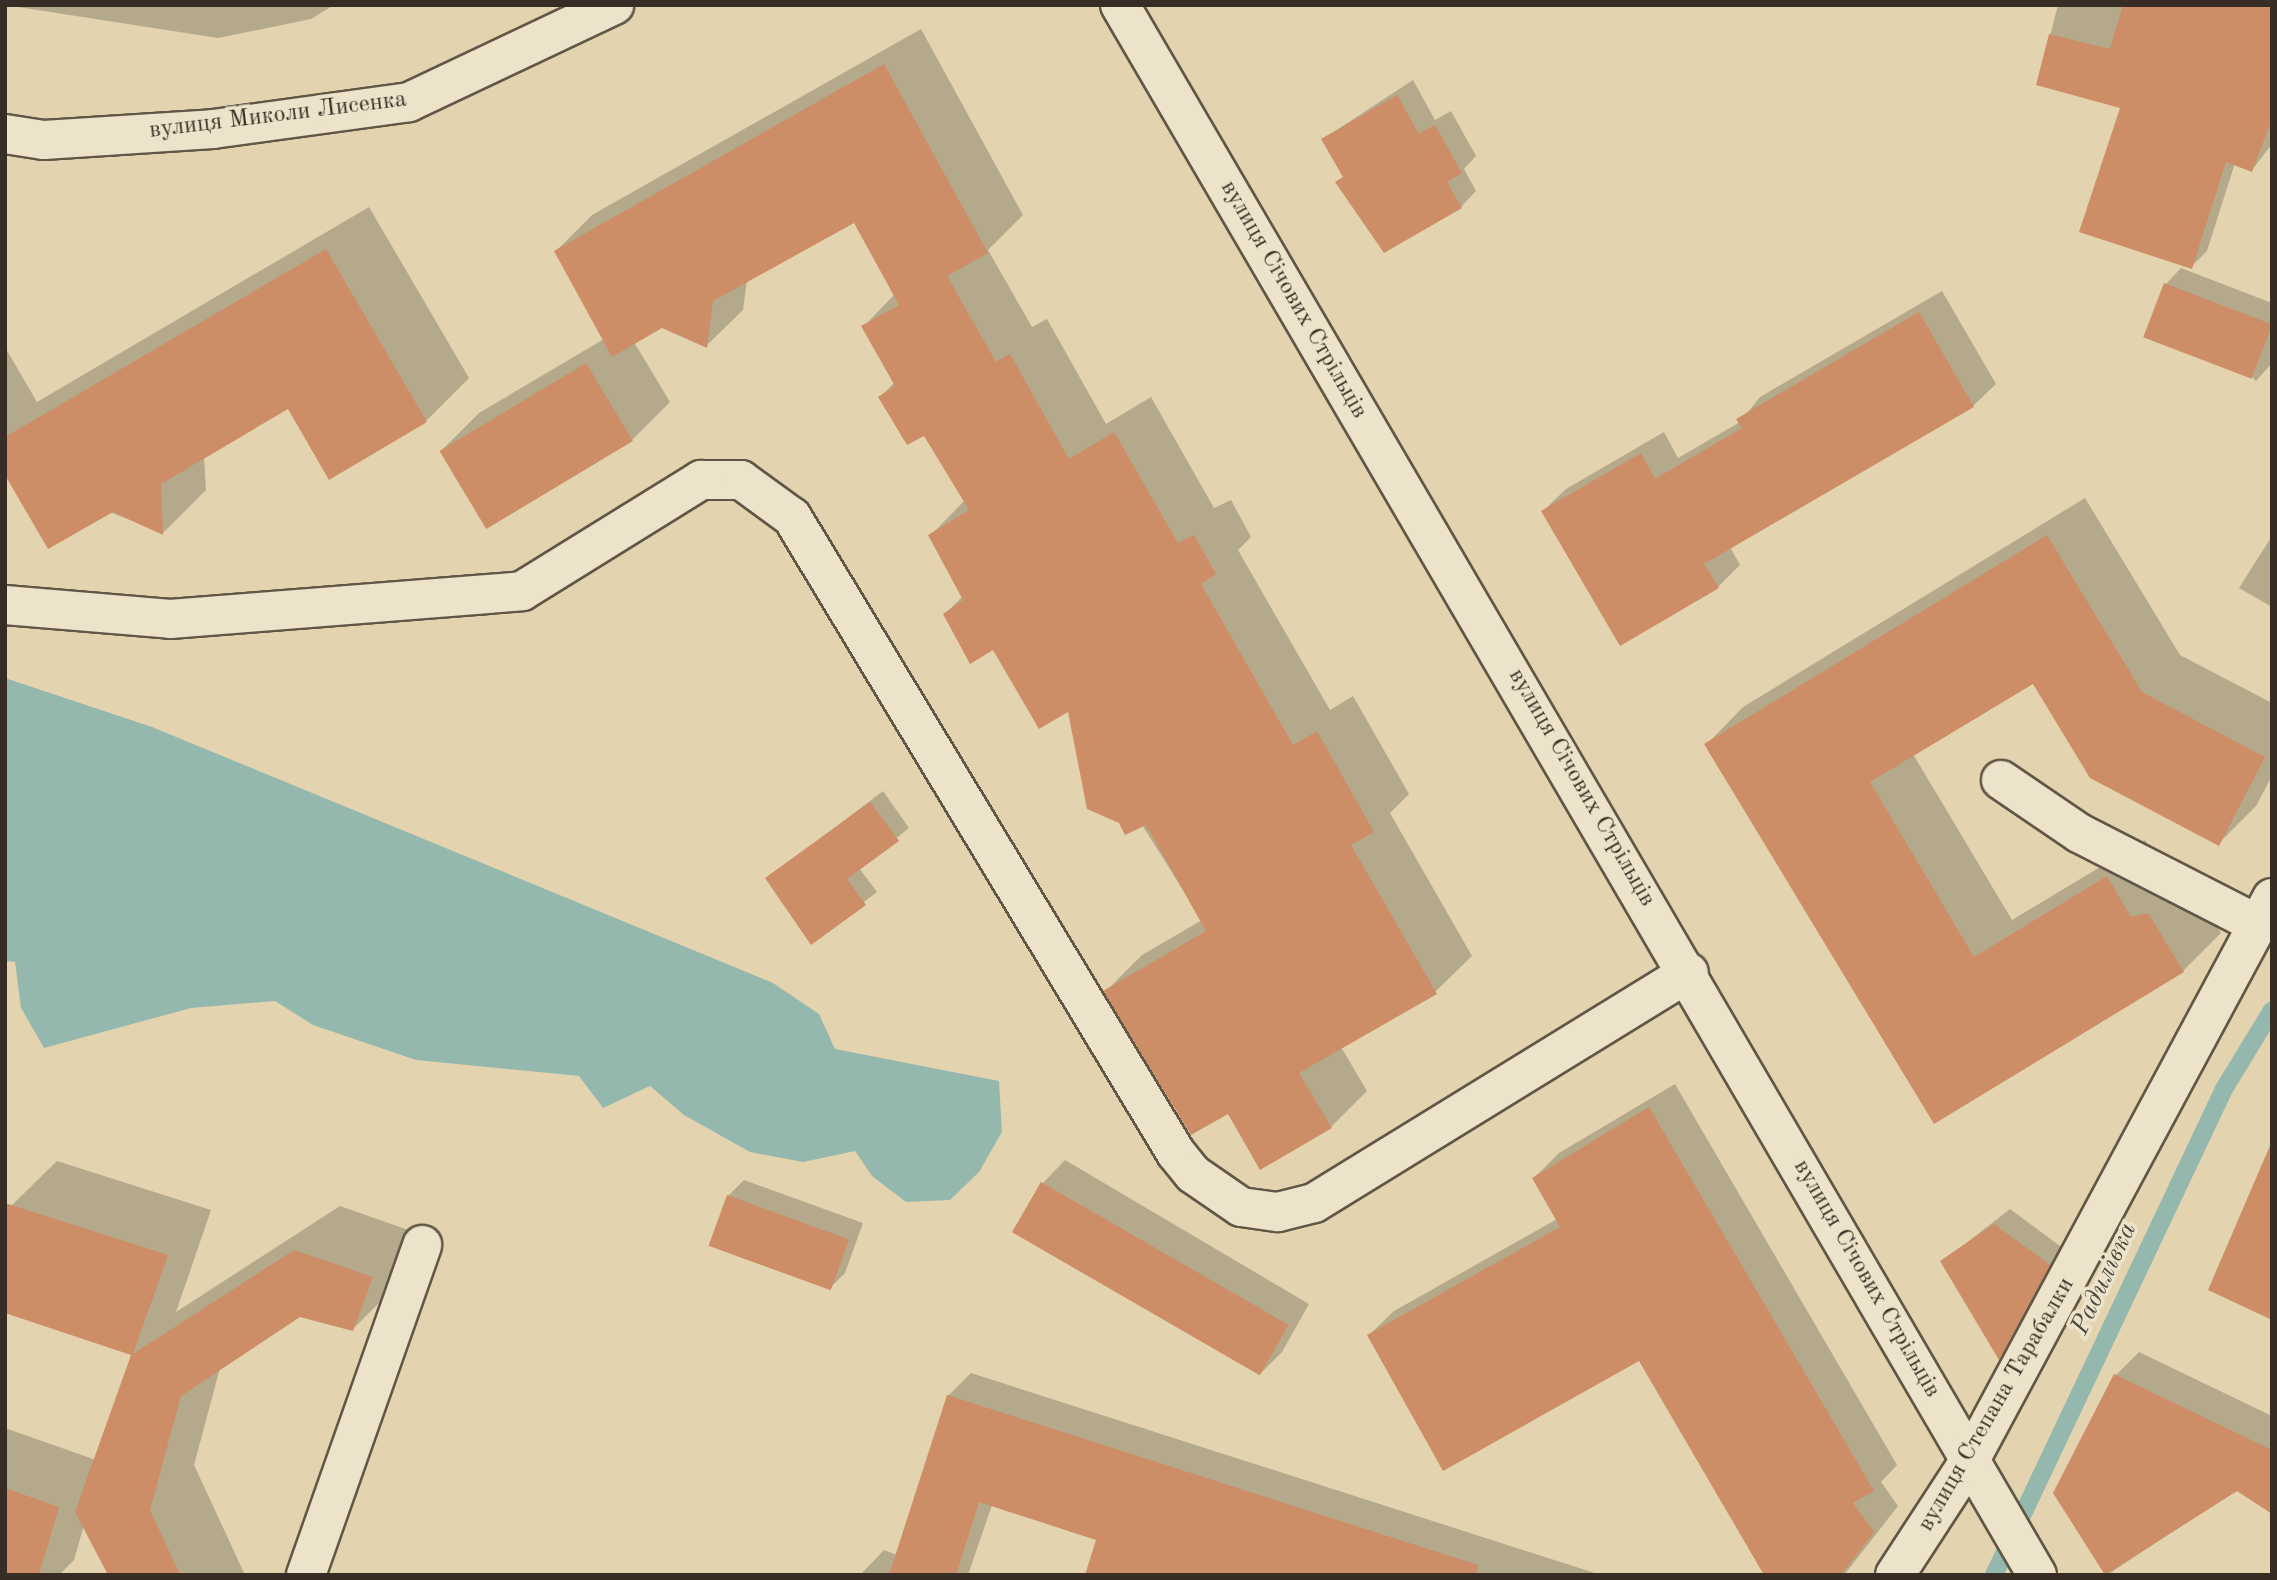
<!DOCTYPE html>
<html>
<head>
<meta charset="utf-8">
<style>
  body { margin:0 }
  #map { position:relative; width:2277px; height:1580px; overflow:hidden; background:#e3d4af; font-family:"Old Standard TT",serif }
  div>[style] { position:absolute }
  [style*='--x'] { left:calc(var(--x)*1px); top:calc(var(--y)*1px); width:calc(var(--w)*1px); rotate:calc(var(--a)*1deg) }
  .water>* { inset:0; background:#95b8ae }
  .shadow>* { inset:0; background:#0003 }
  .stream>* { height:18px; margin:-9px; padding:0 9px; transform-origin:9px; border-radius:9px; background:#95b8ae }
  .building>* { inset:0; background:#cd8d66; transform-origin:0 0 }
  .roads { filter:drop-shadow(2px 0 #625747) drop-shadow(-2px 0 #625747) drop-shadow(0 2px #625747) drop-shadow(0 -2px #625747) }
  .minor>* { height:38px; margin:-19px; padding:0 19px; transform-origin:19px; border-radius:19px; background:#ede3cb }
  span { translate:-50% -50%; white-space:nowrap; text-align:center; line-height:1.15; -webkit-text-stroke:7px #ede3cb; paint-order:stroke }
  .street-label { font-size:24px; color:#372d24 }
  .water-label { font-size:26px; color:#4a4940; font-style:italic }
  .frame { position:absolute; inset:0; border:7px solid #372d24; pointer-events:none }
</style>
</head>
<body>
<div id="map">
  <div class="water">
    <i style="clip-path:polygon(5px 678px,152px 727px,773px 983px,819px 1014px,835px 1049px,999px 1081px,1002px 1132px,979px 1172px,950px 1200px,906px 1202px,872px 1176px,855px 1151px,803px 1162px,750px 1152px,684px 1115px,650px 1086px,603px 1108px,579px 1076px,416px 1060px,313px 1025px,275px 1001px,191px 1008px,44px 1048px,21px 1008px,15px 962px,5px 961px)"></i>
  </div>
  <div class="shadow">
    <i style="clip-path:polygon(5px 5px,334px 5px,311px 19px,218px 38px)"></i>
    <i style="clip-path:polygon(2058px 5px,2272px 5px,2272px 144px,2252px 170px,2235px 163px,2207px 251px,2191px 267px,2122px 106px,2038px 83px)"></i>
    <i style="clip-path:polygon(921px 29px,1023px 215px,988px 250px,1032px 327px,1047px 319px,1106px 424px,1151px 397px,1214px 508px,1231px 500px,1251px 537px,1238px 550px,1330px 710px,1353px 696px,1409px 794px,1390px 813px,1472px 956px,1435px 992px,1341px 1047px,1367px 1091px,1331px 1127px,1228px 1112px,1106px 991px,1142px 955px,1202px 920px,1069px 709px,945px 614px,963px 596px,930px 536px,965px 500px,925px 434px,880px 397px,895px 382px,864px 326px,895px 294px,855px 220px,747px 280px,743px 310px,706px 346px,662px 326px,634px 342px,670px 402px,632px 440px,441px 451px,479px 413px,604px 339px,556px 251px,592px 215px)"></i>
    <i style="clip-path:polygon(1413px 80px,1435px 120px,1451px 111px,1476px 156px,1464px 169px,1476px 191px,1461px 207px,1337px 182px,1344px 176px,1323px 139px)"></i>
    <i style="clip-path:polygon(369px 207px,469px 378px,426px 421px,288px 407px,204px 456px,206px 490px,163px 533px,5px 471px,5px 347px,37px 402px)"></i>
    <i style="clip-path:polygon(2181px 268px,2272px 303px,2272px 363px,2256px 381px,2166px 284px)"></i>
    <i style="clip-path:polygon(1942px 291px,1996px 384px,1973px 406px,1730px 547px,1740px 565px,1718px 587px,1543px 511px,1566px 489px,1664px 432px,1678px 458px,1740px 422px,1760px 397px)"></i>
    <i style="clip-path:polygon(2085px 498px,2180px 655px,2272px 703px,2272px 776px,2256px 806px,2218px 844px,2033px 681px,1913px 754px,2012px 920px,2145px 840px,2169px 880px,2186px 876px,2221px 933px,2183px 971px,1935px 1122px,1706px 745px,1743px 707px)"></i>
    <i style="clip-path:polygon(2272px 536px,2272px 607px,2239px 588px)"></i>
    <i style="clip-path:polygon(883px 791px,909px 828px,859px 868px,877px 892px,812px 942px,767px 879px)"></i>
    <i style="clip-path:polygon(1675px 1084px,1897px 1465px,1881px 1482px,1898px 1506px,1844px 1575px,1766px 1575px,1640px 1359px,1369px 1335px,1394px 1311px,1557px 1219px,1534px 1178px,1559px 1153px)"></i>
    <i style="clip-path:polygon(1065px 1160px,1309px 1304px,1282px 1352px,1259px 1375px,1043px 1183px)"></i>
    <i style="clip-path:polygon(57px 1161px,211px 1210px,176px 1312px,340px 1206px,417px 1233px,397px 1285px,353px 1329px,300px 1315px,220px 1368px,194px 1465px,245px 1575px,110px 1575px,84px 1525px,74px 1560px,59px 1575px,5px 1575px,5px 1428px,96px 1460px,133px 1354px,12px 1205px)"></i>
    <i style="clip-path:polygon(744px 1180px,863px 1223px,845px 1273px,829px 1289px,728px 1196px)"></i>
    <i style="clip-path:polygon(2010px 1209px,2064px 1249px,2014px 1342px,1999px 1357px,1943px 1261px)"></i>
    <i style="clip-path:polygon(2139px 1352px,2272px 1416px,2272px 1512px,2237px 1489px,2107px 1575px,2055px 1493px,2116px 1375px)"></i>
    <i style="clip-path:polygon(971px 1373px,1601px 1575px,1087px 1575px,1098px 1539px,992px 1505px,968px 1575px,860px 1575px,884px 1550px,897px 1555px,948px 1396px)"></i>
  </div>
  <div class="stream">
    <i style="--x:1994;--y:1575;--w:538;--a:-64.67"></i>
    <i style="--x:2224;--y:1089;--w:92;--a:-58.7"></i>
  </div>
  <div class="building">
    <i style="clip-path:polygon(2123px 5px,2272px 5px,2272px 119px,2252px 172px,2226px 162px,2192px 269px,2079px 232px,2120px 108px,2036px 85px,2049px 34px,2110px 49px)"></i>
    <i style="clip-path:polygon(884px 64px,988px 253px,947px 276px,996px 362px,1010px 354px,1069px 459px,1114px 432px,1178px 543px,1194px 535px,1216px 574px,1201px 584px,1293px 745px,1317px 731px,1374px 832px,1351px 845px,1437px 994px,1299px 1073px,1332px 1128px,1260px 1170px,1228px 1114px,1191px 1135px,1103px 991px,1206px 931px,1146px 825px,1125px 835px,1119px 823px,1087px 809px,1068px 712px,1039px 729px,993px 650px,970px 664px,943px 614px,963px 600px,928px 535px,969px 510px,924px 436px,907px 445px,878px 397px,895px 386px,861px 326px,899px 305px,854px 223px,713px 301px,707px 348px,662px 328px,612px 357px,554px 251px)"></i>
    <i style="clip-path:polygon(1397px 95px,1419px 134px,1435px 125px,1462px 173px,1447px 182px,1462px 208px,1384px 253px,1335px 182px,1343px 177px,1321px 139px)"></i>
    <i style="clip-path:polygon(326px 249px,427px 422px,329px 480px,288px 409px,161px 484px,163px 535px,113px 512px,48px 549px,5px 475px,5px 437px)"></i>
    <i style="left:2164px;top:283px;width:116px;height:58px;rotate:21deg"></i>
    <i style="clip-path:polygon(1919px 312px,1974px 407px,1704px 564px,1719px 588px,1620px 646px,1541px 511px,1641px 453px,1655px 479px,1742px 428px,1736px 419px)"></i>
    <i style="left:586px;top:363px;width:91px;height:171px;rotate:59deg"></i>
    <i style="clip-path:polygon(2047px 535px,2142px 692px,2265px 757px,2219px 846px,2090px 778px,2033px 684px,1870px 782px,1974px 957px,2107px 876px,2131px 917px,2148px 913px,2184px 972px,1934px 1124px,1704px 744px)"></i>
    <i style="clip-path:polygon(870px 802px,899px 841px,847px 879px,866px 905px,811px 945px,765px 878px)"></i>
    <i style="clip-path:polygon(1649px 1107px,1874px 1491px,1853px 1503px,1874px 1532px,1841px 1575px,1764px 1575px,1639px 1361px,1443px 1471px,1367px 1335px,1560px 1227px,1532px 1178px)"></i>
    <i style="clip-path:polygon(2272px 1141px,2272px 1320px,2208px 1290px)"></i>
    <i style="left:1041px;top:1182px;width:286px;height:58px;rotate:30deg"></i>
    <i style="left:727px;top:1195px;width:130px;height:54px;rotate:20deg"></i>
    <i style="clip-path:polygon(5px 1203px,168px 1255px,133px 1354px,294px 1250px,373px 1277px,353px 1331px,300px 1317px,181px 1396px,150px 1510px,180px 1575px,108px 1575px,75px 1512px,131px 1355px,5px 1313px)"></i>
    <i style="clip-path:polygon(1994px 1224px,2050px 1265px,1999px 1360px,1940px 1261px)"></i>
    <i style="clip-path:polygon(2114px 1374px,2272px 1450px,2272px 1514px,2237px 1491px,2105px 1575px,2053px 1493px)"></i>
    <i style="clip-path:polygon(947px 1395px,1478px 1565px,1476px 1575px,1085px 1575px,1096px 1540px,979px 1502px,956px 1575px,889px 1575px)"></i>
    <i style="clip-path:polygon(5px 1488px,59px 1507px,39px 1575px,5px 1575px)"></i>
  </div>
  <div class="roads">
    <div class="minor">
      <i style="--x:1120;--y:5;--w:1818;--a:59.71"></i>
      <i style="--x:5;--y:134;--w:39;--a:9"></i>
      <i style="--x:44;--y:140;--w:169;--a:-3.7"></i>
      <i style="--x:213;--y:129;--w:198;--a:-7.8"></i>
      <i style="--x:409;--y:102;--w:227;--a:-25.3"></i>
      <i style="--x:5;--y:605;--w:166;--a:4.8"></i>
      <i style="--x:170;--y:619;--w:353;--a:-4.5"></i>
      <i style="--x:522;--y:591;--w:211;--a:-31.8"></i>
      <i style="--x:701;--y:480;--w:40;--a:0"></i>
      <i style="--x:741;--y:480;--w:63;--a:36"></i>
      <i style="--x:792;--y:517;--w:743;--a:58.88"></i>
      <i style="--x:1176;--y:1153;--w:27;--a:51"></i>
      <i style="--x:1193;--y:1174;--w:58;--a:34.5"></i>
      <i style="--x:1241;--y:1207;--w:37;--a:8"></i>
      <i style="--x:1278;--y:1212;--w:37;--a:-14"></i>
      <i style="--x:1314;--y:1203;--w:440;--a:-31.6"></i>
      <i style="--x:2001;--y:780;--w:94;--a:34.2"></i>
      <i style="--x:2079;--y:833;--w:202;--a:27.1"></i>
      <i style="--x:306;--y:1575;--w:350;--a:-70.6"></i>
      <i style="--x:1895;--y:1575;--w:137;--a:-56.9"></i>
      <i style="--x:1970;--y:1460;--w:638;--a:-61.75"></i>
    </div>
  </div>
  <div class="street-label">
    <span style="left:278px;top:116px;rotate:-7deg">вулиця Миколи Лисенка</span>
    <span style="left:1293px;top:300px;rotate:60deg">вулиця Січових Стрільців</span>
    <span style="left:1581px;top:788px;rotate:60deg">вулиця Січових Стрільців</span>
    <span style="left:1866px;top:1279px;rotate:60deg">вулиця Січових Стрільців</span>
    <span style="left:1997px;top:1405px;rotate:-60deg">вулиця Степана Тарабалки</span>
  </div>
  <div class="water-label">
    <span style="left:2105px;top:1279px;rotate:-65deg">Радилівка</span>
  </div>
  <div class="frame"></div>
</div>
</body>
</html>
